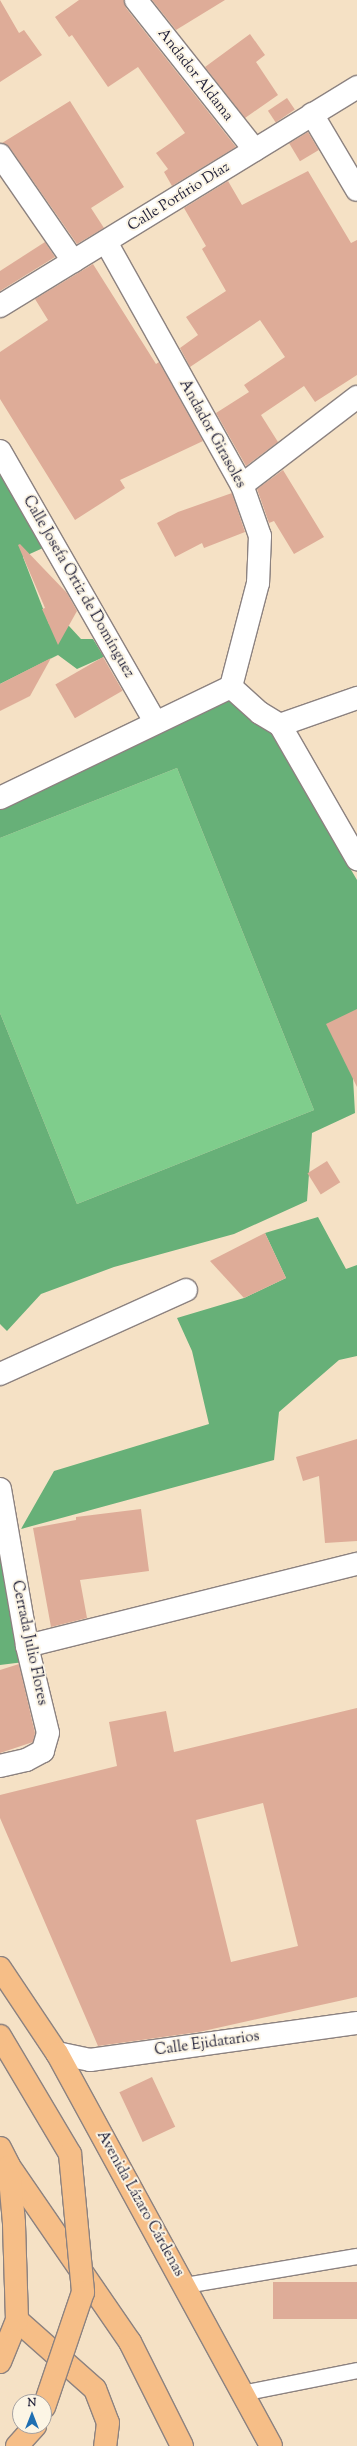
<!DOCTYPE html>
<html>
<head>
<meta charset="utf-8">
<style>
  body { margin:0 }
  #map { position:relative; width:357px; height:2446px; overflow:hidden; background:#f5e1c5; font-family:"Sorts Mill Goudy",serif }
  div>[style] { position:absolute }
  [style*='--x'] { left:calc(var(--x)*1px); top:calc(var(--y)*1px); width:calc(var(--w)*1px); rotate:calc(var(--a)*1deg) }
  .green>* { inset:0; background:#7fcd8c }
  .forest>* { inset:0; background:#67b078 }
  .building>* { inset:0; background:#deac98; transform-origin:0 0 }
  .roads { filter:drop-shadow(1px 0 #8c8280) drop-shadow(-1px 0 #8c8280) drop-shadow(0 1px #8c8280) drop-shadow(0 -1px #8c8280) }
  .lane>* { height:15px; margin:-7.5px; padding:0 7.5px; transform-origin:7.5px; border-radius:7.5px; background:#fff }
  .street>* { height:22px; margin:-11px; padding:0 11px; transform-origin:11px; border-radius:11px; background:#fff }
  .primary>* { height:22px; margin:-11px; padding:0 11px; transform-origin:11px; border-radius:11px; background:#f6be87 }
  .bridges { filter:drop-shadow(1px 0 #8c8280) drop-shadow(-1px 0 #8c8280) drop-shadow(0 1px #8c8280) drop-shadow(0 -1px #8c8280) }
  .primary-bridge>* { height:22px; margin:-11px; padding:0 11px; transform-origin:11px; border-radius:11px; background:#f6be87 }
  span { translate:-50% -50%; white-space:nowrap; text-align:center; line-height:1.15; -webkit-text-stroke:4px #fcf5e5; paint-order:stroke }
  .street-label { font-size:15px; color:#22223b }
  .north { position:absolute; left:12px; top:2394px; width:40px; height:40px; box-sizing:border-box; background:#fcf5e5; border:1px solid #a5a1a1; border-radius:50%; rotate:0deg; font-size:11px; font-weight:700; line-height:16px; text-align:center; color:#22223b }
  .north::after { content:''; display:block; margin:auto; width:14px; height:18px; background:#1f6fb2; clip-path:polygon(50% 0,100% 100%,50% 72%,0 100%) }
</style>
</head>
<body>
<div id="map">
  <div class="green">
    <i style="clip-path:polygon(177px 768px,314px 1110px,77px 1204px,0 1013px,0 838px)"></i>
  </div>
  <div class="forest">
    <i style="clip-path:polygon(0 472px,43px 548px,23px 557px,49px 624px,69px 626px,81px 639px,93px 639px,104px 657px,77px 669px,58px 655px,0 684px)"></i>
    <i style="clip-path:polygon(228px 700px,271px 733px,357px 880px,357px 1057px,352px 1060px,355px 1113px,312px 1133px,307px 1201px,234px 1234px,114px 1267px,41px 1294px,7px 1331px,0 1324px,0 1013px,77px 1204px,314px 1110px,177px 768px,0 838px,0 808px)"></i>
    <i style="clip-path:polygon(318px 1217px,346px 1269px,357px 1265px,357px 1356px,339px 1360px,279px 1412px,274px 1460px,21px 1529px,54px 1471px,209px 1424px,192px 1351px,177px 1318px,244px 1298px,286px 1278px,265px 1233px)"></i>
    <i style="clip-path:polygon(0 1543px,24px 1662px,0 1665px)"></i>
  </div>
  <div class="building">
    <i style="clip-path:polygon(0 0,19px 33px,24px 30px,42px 55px,0 82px)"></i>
    <i style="clip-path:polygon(79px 0,124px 0,126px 8px,236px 147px,172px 186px,164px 172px,168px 169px,156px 153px,185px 133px,138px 67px,108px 87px,72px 35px,69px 37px,55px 17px)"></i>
    <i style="clip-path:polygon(152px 0,225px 0,176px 30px)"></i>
    <i style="clip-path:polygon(250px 34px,265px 55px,256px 62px,278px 95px,245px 118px,205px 67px)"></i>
    <i style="left:287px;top:98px;width:14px;height:23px;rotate:56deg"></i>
    <i style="clip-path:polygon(70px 101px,124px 187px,91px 208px,104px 228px,77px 244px,10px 148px,2px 143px)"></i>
    <i style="left:308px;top:132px;width:21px;height:22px;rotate:59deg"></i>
    <i style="clip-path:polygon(308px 171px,351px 243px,357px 240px,357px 375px,315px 402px,304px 386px,261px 415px,278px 442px,246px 466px,216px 413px,249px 392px,244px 385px,285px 357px,260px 320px,190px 367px,180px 348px,198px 335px,186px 317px,226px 291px,202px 249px,206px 246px,184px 208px,228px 181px,242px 205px)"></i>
    <i style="clip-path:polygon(45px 242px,55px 257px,0 291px,0 271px)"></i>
    <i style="clip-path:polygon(93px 264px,156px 364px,159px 362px,203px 441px,120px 480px,125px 488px,75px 520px,0 399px,0 352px,48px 320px,35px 299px)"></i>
    <i style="clip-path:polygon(283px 470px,324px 537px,294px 554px,274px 521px,269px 523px,257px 489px)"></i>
    <i style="clip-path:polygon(232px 493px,245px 532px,204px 548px,202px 543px,175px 557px,157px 523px,178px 512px)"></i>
    <i style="clip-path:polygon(20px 544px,67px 593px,77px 611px,58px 645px,42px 609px,45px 608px,18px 545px)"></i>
    <i style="left:103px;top:657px;width:39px;height:55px;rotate:60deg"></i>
    <i style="clip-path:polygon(51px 658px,30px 696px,0 711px,0 684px)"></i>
    <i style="clip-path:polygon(357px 1009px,357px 1087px,326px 1024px)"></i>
    <i style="left:327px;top:1161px;width:25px;height:23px;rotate:58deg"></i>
    <i style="clip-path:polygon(265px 1233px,286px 1278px,244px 1298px,210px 1261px)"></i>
    <i style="clip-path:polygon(357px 1439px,357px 1541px,325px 1543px,319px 1476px,303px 1481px,296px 1457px)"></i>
    <i style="clip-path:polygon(141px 1509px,149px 1571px,80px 1580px,87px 1618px,51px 1627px,33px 1528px,76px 1520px,76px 1517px)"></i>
    <i style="clip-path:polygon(19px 1664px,35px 1733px,33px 1742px,0 1753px,0 1670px)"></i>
    <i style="clip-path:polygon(evenodd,357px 1708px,357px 1997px,199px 2032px,98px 2046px,0 1818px,0 1795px,117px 1766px,109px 1722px,166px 1711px,174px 1752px,357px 1708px,263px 1803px,298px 1946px,231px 1962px,196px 1820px,263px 1803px)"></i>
    <i style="left:152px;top:2077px;width:55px;height:36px;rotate:65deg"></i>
    <i style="left:357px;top:2282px;width:37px;height:84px;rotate:90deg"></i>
  </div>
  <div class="roads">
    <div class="lane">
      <i style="--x:185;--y:2285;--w:174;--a:-9.6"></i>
      <i style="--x:242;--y:2393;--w:117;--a:-11.3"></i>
    </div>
    <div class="street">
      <i style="--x:136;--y:0;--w:191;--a:51.6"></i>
      <i style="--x:312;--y:114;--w:88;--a:59.4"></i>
      <i style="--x:0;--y:155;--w:129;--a:55.4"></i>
      <i style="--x:106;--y:242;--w:278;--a:60.8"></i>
      <i style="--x:242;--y:485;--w:54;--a:70.6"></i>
      <i style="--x:260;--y:536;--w:47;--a:92.4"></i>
      <i style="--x:258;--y:583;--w:107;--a:104.6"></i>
      <i style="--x:0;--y:306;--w:419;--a:-31.5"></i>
      <i style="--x:0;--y:451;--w:312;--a:60.2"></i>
      <i style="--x:242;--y:485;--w:145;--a:-37.4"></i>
      <i style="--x:231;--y:687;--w:39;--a:42"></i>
      <i style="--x:260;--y:713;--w:23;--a:31"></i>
      <i style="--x:280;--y:725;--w:82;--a:-19.3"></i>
      <i style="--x:280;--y:725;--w:155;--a:60.1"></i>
      <i style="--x:0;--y:798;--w:256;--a:-25.7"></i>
      <i style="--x:0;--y:1374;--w:204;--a:-24.3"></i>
      <i style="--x:0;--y:1489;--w:159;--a:80.2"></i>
      <i style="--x:27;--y:1646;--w:89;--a:76.4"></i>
      <i style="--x:48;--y:1733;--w:19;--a:106"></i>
      <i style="--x:43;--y:1751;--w:19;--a:152"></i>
      <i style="--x:26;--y:1760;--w:27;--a:167"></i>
      <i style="--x:27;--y:1646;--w:340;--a:-14"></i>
      <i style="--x:57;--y:2053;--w:34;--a:12"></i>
      <i style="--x:90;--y:2060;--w:270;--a:-7.9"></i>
    </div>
    <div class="primary">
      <i style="--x:0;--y:1968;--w:102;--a:56.2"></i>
      <i style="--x:57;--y:2053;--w:447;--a:61.4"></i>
      <i style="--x:0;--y:2148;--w:20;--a:63"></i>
      <i style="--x:9;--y:2166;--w:214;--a:55.5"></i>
      <i style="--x:130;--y:2342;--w:116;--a:63.4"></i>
      <i style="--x:17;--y:2320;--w:104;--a:41.5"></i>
      <i style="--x:95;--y:2389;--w:36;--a:69"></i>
      <i style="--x:108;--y:2423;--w:23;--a:97"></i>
      <i style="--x:0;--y:2362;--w:45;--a:-68"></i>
      <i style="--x:17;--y:2320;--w:97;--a:-91.8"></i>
      <i style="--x:14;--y:2223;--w:56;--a:-95.1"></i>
      <i style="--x:17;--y:2446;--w:27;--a:-48"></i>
    </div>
  </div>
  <div class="bridges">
    <div class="primary-bridge">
      <i style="--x:0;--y:2036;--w:137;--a:59.3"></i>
      <i style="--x:70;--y:2154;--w:139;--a:84.6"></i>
      <i style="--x:83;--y:2292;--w:121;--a:108.7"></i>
    </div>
  </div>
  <div class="street-label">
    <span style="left:195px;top:75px;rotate:52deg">Andador Aldama</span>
    <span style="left:179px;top:197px;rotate:-32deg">Calle Porfirio Díaz</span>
    <span style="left:212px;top:434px;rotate:61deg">Andador Girasoles</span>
    <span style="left:78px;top:587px;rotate:60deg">Calle Josefa Ortiz de Domínguez</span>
    <span style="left:29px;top:1643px;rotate:78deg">Cerrada Julio Flores</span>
    <span style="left:207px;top:2044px;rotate:-8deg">Calle Ejidatarios</span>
    <span style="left:140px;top:2204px;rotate:61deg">Avenida Lázaro Cárdenas</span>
  </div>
  <div class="north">N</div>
</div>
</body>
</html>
